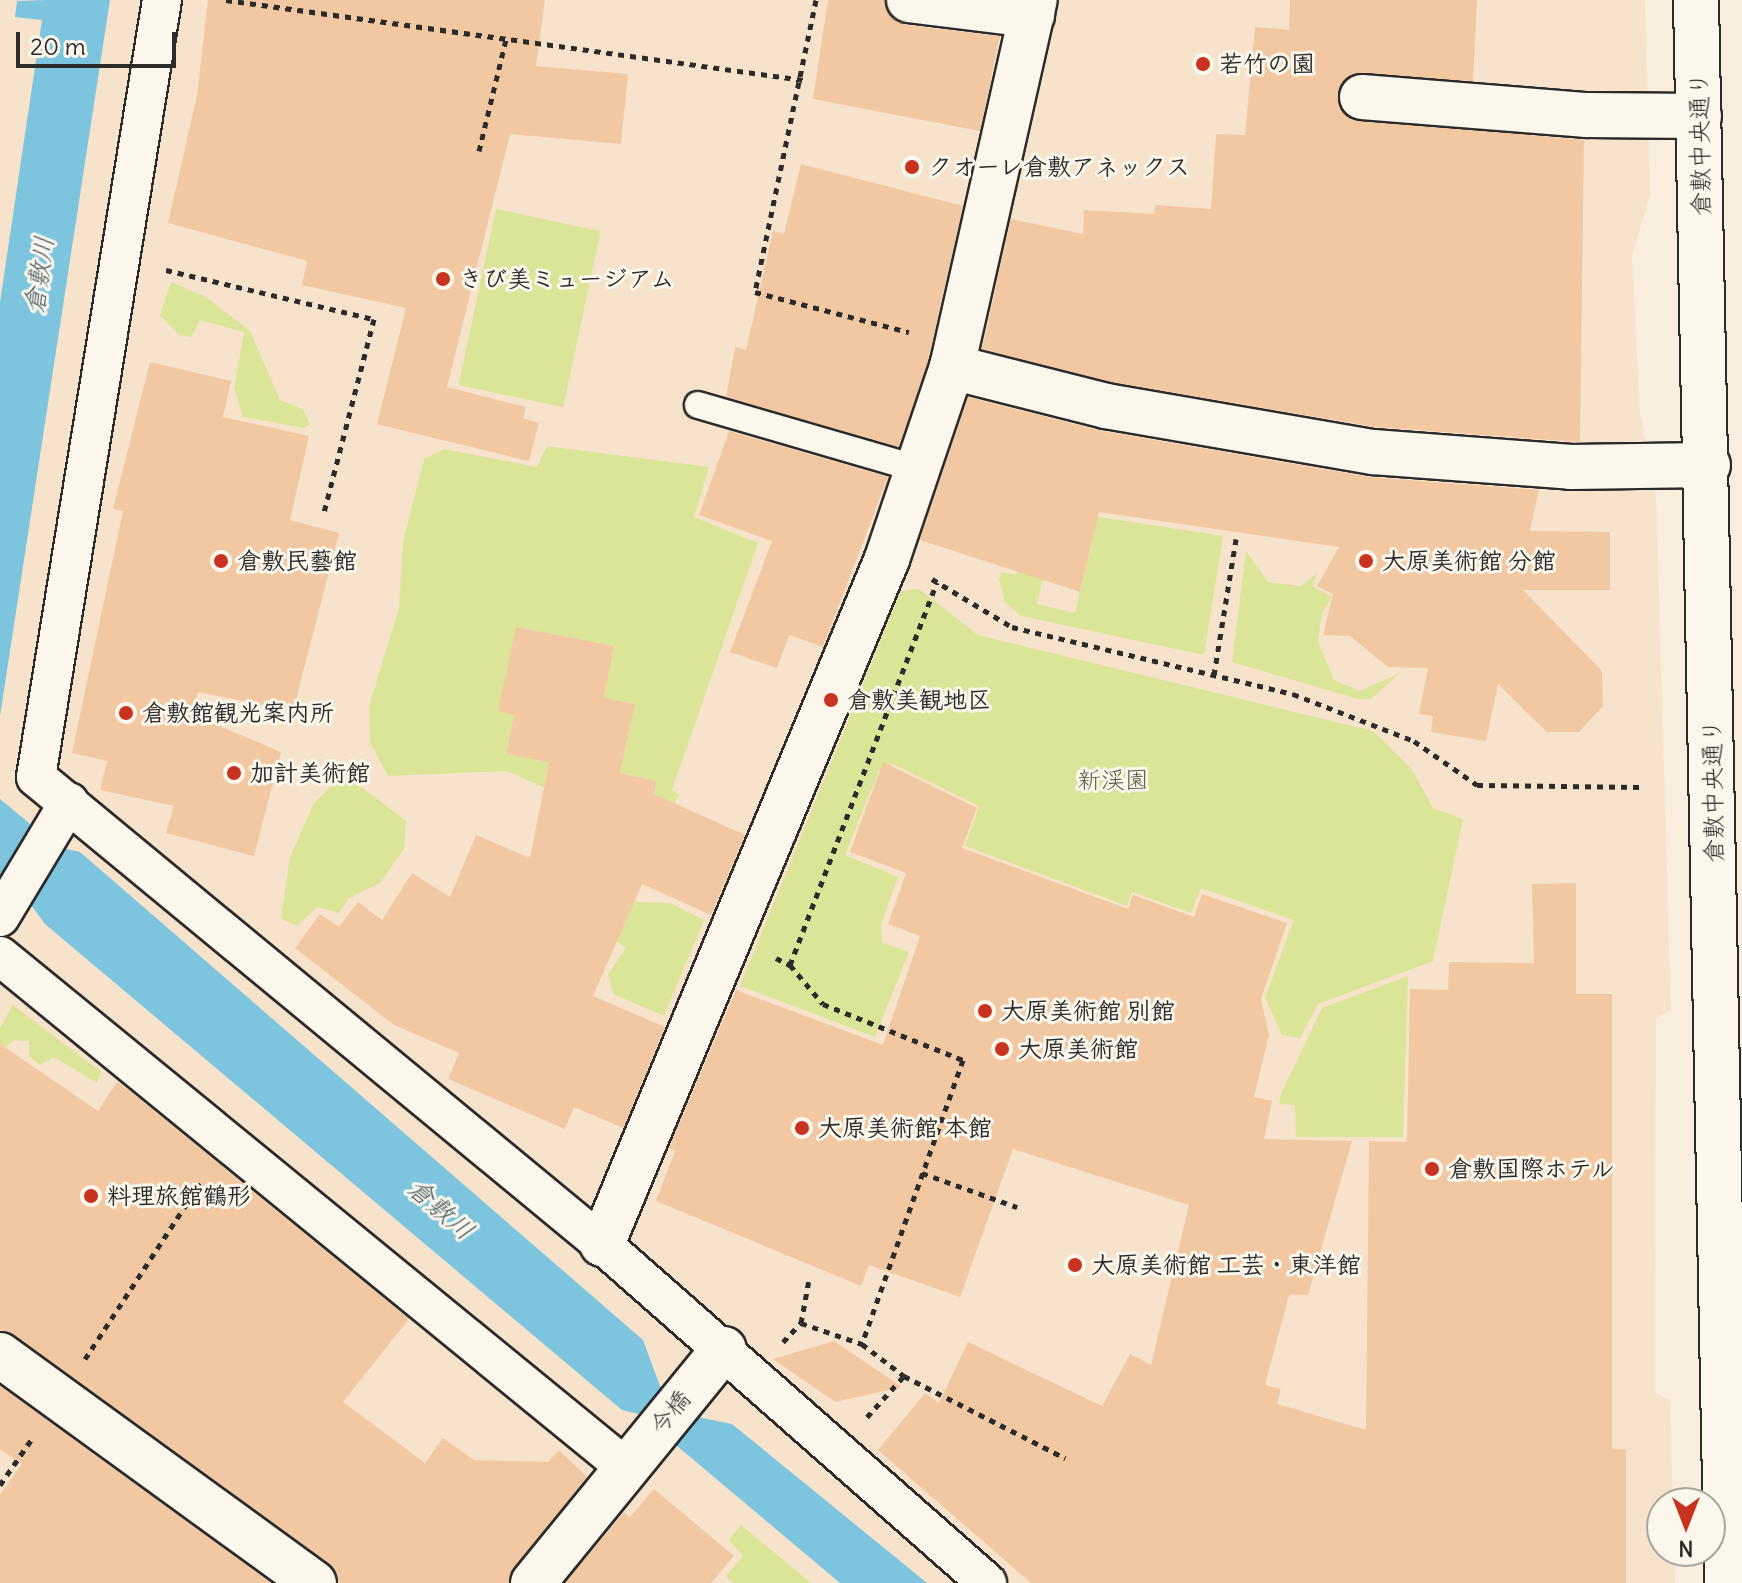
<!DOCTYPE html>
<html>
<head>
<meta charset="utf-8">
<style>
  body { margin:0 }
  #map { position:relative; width:1742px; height:1583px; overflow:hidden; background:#f9eedd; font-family:Delius,"Klee One",sans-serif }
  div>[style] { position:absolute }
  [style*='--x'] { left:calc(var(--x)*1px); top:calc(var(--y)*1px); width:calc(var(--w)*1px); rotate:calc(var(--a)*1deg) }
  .built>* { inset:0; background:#f7e3cb }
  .green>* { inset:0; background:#dae598; transform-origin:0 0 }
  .water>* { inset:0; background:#7dc5de }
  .building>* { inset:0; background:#f2c8a2 }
  .path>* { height:5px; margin-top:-2.5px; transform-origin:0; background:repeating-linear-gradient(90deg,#2b2b2b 0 6px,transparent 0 12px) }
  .roads { filter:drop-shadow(2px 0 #2b2b2b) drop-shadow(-2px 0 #2b2b2b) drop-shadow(0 2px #2b2b2b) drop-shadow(0 -2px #2b2b2b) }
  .service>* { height:26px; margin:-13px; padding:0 13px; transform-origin:13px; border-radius:13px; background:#fbf7ec }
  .pedestrian>* { height:38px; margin:-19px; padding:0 19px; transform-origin:19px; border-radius:19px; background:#fbf7ec }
  .minor>* { height:44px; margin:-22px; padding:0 22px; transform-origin:22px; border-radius:22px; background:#fbf7ec }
  .tertiary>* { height:44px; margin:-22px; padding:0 22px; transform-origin:22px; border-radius:22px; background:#fbf7ec }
  .dots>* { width:22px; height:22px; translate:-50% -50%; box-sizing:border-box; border:4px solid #fbf7ec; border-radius:50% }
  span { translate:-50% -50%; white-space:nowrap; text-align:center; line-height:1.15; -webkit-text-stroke:6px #fbf7ec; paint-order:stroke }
  .poi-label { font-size:24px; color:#2b2b2b; font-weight:700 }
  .left { translate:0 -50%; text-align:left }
  .street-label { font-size:24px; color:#2b2b2b }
  .park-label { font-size:24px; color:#575a46 }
  .water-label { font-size:26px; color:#445961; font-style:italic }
  .north { position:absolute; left:1646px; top:1487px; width:80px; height:80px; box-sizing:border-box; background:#fbf7ec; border:2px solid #a8a59f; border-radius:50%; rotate:180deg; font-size:22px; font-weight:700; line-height:32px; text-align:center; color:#2b2b2b }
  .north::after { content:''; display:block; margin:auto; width:28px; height:36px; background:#c8321e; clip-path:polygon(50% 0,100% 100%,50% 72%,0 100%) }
  .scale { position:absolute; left:16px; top:32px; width:160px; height:36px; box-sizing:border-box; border:4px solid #2b2b2b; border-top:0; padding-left:10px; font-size:24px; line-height:28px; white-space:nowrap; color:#2b2b2b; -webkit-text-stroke:6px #fbf7ec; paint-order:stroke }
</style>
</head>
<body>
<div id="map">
  <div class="built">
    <i style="clip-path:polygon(0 0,1645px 0,1650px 195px,1632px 256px,1640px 413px,1656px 495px,1671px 1010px,1656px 1018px,1655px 1392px,1670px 1400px,1673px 1503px,1662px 1503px,1662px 1551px,1674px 1551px,1675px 1583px,0 1583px)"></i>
  </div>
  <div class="green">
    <i style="left:496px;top:209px;width:107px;height:180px;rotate:12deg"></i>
    <i style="clip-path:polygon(171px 282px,206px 297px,250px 331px,280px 400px,303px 409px,310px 424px,304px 428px,243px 417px,234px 388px,244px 332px,200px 320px,191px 337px,179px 335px,160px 315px)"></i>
    <i style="clip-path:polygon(evenodd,547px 446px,709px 467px,694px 517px,758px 543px,672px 790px,679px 795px,658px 838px,507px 771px,388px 776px,370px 742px,369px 706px,399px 608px,403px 541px,424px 459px,444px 449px,537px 467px,547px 446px,516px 627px,614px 646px,604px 698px,635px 704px,620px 773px,657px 781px,652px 807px,544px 786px,551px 753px,541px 761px,506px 753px,514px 715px,499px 711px,516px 627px)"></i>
    <i style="clip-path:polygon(evenodd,1034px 507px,1223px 536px,1204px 655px,1021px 616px,1005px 602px,999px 579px,1001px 572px,1016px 575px,1034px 507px,1091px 546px,1075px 613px,1037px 604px,1047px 562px,1091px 546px)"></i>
    <i style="clip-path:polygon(1246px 551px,1268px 582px,1301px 586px,1316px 574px,1313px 587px,1332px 597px,1322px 613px,1318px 642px,1334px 680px,1360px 691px,1400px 673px,1371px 699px,1358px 699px,1232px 662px)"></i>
    <i style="clip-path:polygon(919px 589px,978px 635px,1373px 731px,1411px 768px,1433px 808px,1463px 819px,1433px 961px,1318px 1004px,1300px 1038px,1282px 1035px,1265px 998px,1294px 920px,1201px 888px,1191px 913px,1132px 892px,1127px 906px,965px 846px,979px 806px,893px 764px,879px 770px,845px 855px,898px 877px,881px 925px,882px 942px,909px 952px,875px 1037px,740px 986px,901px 591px)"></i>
    <i style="clip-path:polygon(339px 779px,355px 782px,406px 821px,404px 849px,380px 883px,349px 898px,339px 913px,317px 907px,297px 926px,281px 918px,290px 857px,314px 803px)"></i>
    <i style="clip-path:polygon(619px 893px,638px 902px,670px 903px,704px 920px,664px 1016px,613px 994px,608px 974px,626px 948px,602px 931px)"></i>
    <i style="clip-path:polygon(1408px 976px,1403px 1137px,1296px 1137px,1295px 1105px,1279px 1104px,1281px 1094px,1322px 1008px)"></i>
    <i style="clip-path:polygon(13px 1005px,101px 1072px,97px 1083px,54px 1057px,40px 1065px,29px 1056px,29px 1041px,14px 1040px,0 1053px,0 1028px)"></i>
    <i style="clip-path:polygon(741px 1525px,811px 1583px,734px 1583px,726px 1576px,743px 1556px,729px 1540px)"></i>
  </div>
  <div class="water">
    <i style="clip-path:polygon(46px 0,110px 0,0 716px,0 302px,42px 20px,15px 17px,17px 1px)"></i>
    <i style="clip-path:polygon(0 799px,58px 847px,80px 852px,643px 1340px,660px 1386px,702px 1418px,732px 1424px,927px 1583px,840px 1583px,639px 1414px,622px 1410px,45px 924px,28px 901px,0 882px)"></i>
  </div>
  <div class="building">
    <i style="clip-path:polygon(208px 0,545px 0,536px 66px,628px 74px,621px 144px,510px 134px,447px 387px,526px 407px,523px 418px,539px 423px,529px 461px,377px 424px,406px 308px,302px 285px,307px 261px,168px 223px,197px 95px)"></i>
    <i style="clip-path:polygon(828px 0,884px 0,893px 19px,905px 25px,1000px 36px,980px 131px,813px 99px)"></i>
    <i style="clip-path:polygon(1290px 0,1477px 0,1473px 81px,1352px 74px,1337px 94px,1349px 118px,1584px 140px,1580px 442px,1376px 427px,1111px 382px,982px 349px,1011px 219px,1083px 234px,1084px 210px,1154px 214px,1155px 205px,1211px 209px,1216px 134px,1245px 135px,1255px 27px,1289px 30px)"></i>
    <i style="clip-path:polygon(801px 164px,963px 206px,928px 360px,899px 447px,726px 397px,735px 347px,746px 350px,773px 231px,784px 234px)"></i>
    <i style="clip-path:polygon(150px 362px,231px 381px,223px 417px,309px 436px,290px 520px,339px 533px,293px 711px,198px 692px,191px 714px,281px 752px,254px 856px,166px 833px,174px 806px,100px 790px,107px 761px,72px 753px,123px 511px,113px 509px)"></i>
    <i style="clip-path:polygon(968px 397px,1102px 431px,1369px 477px,1539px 490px,1530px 531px,1610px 532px,1610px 590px,1523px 590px,1602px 671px,1603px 706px,1579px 732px,1547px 732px,1498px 684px,1486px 741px,1431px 732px,1433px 716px,1419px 714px,1428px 668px,1388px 667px,1350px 636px,1323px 635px,1333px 594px,1317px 586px,1339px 547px,1099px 512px,1080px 592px,920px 540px)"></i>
    <i style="clip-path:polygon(729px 431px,888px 477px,823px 647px,789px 635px,777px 668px,730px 652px,772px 541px,699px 515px)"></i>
    <i style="clip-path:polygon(516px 627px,614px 646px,604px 698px,635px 704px,620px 773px,657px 781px,654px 794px,745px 835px,711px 915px,642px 884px,593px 996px,665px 1027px,623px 1128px,574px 1107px,565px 1129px,448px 1079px,459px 1053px,394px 1025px,295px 948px,320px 914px,339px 927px,358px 902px,382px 920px,412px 873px,450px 897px,476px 835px,530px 858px,549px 762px,506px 754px,514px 715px,498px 711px)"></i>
    <i style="clip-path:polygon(883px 762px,977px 808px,962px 848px,1128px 909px,1133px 895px,1194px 917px,1202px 894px,1287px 923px,1261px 999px,1269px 1035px,1254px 1097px,1272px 1101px,1264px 1139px,1352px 1141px,1308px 1295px,1289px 1295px,1265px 1385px,1281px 1389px,1277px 1404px,1366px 1430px,1369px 1141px,1407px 1142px,1410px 989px,1448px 990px,1449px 962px,1534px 963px,1532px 884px,1576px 883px,1576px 994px,1612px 994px,1612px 1449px,1626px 1449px,1626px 1583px,1031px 1583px,878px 1450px,925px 1393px,939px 1403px,968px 1342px,1102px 1406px,1130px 1354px,1151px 1365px,1189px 1205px,1013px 1149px,960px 1297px,869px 1265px,861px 1286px,656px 1201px,675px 1151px,669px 1148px,736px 990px,883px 1045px,920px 936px,888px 924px,906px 873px,850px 852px)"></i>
    <i style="clip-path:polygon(0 1044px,98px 1111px,117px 1082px,126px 1088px,409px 1319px,343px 1402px,425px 1463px,443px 1438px,474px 1460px,548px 1462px,559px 1450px,587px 1477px,514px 1567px,509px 1583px,339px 1583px,329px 1563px,15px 1335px,0 1330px)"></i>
    <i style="clip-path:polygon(834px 1341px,902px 1387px,835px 1402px,773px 1359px)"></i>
    <i style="clip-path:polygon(0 1386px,271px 1583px,0 1583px,0 1495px,22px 1464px,0 1449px)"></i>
    <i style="clip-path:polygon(654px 1489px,734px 1556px,711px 1583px,565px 1583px,624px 1512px,630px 1517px)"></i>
  </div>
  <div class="path">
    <i style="--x:226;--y:0;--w:583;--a:7.89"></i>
    <i style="--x:816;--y:0;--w:298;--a:101.8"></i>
    <i style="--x:755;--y:292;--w:159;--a:14.6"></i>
    <i style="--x:479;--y:151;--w:115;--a:-76.4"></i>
    <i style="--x:166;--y:270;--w:214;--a:13.3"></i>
    <i style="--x:374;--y:319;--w:199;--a:104.5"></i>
    <i style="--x:932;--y:579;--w:93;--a:31"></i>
    <i style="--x:1012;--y:627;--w:289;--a:13.4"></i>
    <i style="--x:1293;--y:694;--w:130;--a:21.2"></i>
    <i style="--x:1414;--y:741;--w:77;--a:34.9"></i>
    <i style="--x:1477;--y:785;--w:163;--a:0.7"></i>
    <i style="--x:1214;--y:675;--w:138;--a:-80.8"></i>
    <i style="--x:776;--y:958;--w:16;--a:27"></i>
    <i style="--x:790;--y:965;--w:410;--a:-69"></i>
    <i style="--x:790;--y:965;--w:51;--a:49.8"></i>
    <i style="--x:823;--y:1004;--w:151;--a:21.8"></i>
    <i style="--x:963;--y:1060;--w:301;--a:109.6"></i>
    <i style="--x:862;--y:1344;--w:53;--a:37.3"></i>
    <i style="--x:904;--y:1376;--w:181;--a:27"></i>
    <i style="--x:922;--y:1173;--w:101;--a:19.7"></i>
    <i style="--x:801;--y:1323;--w:44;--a:-79.5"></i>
    <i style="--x:783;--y:1342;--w:26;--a:-47"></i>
    <i style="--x:801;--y:1323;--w:65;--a:19"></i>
    <i style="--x:85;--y:1359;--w:214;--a:-56.8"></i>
    <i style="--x:867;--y:1417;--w:55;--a:-47.9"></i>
    <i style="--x:0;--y:1485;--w:55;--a:-55.4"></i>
  </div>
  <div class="roads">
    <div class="service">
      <i style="--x:698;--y:405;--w:229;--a:16.2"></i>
    </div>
    <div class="pedestrian">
      <i style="--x:162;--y:0;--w:787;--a:99.21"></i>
      <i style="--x:36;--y:777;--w:734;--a:39.53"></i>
      <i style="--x:602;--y:1244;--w:513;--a:41.36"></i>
      <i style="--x:0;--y:917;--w:134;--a:-59"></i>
      <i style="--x:0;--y:956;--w:806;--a:39.26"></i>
    </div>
    <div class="minor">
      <i style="--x:909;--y:0;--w:124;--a:7"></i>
      <i style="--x:1362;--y:97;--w:226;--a:4.6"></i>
      <i style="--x:1587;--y:115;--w:112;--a:0.5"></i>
      <i style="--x:952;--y:367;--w:159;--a:14.2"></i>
      <i style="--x:1106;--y:406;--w:271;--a:9.8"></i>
      <i style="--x:1373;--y:452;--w:199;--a:4.3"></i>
      <i style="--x:1571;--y:467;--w:137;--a:-0.8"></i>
      <i style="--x:602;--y:1244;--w:742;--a:-67.41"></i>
      <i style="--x:887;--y:559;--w:203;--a:-71.3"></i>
      <i style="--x:952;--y:367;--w:376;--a:-77.3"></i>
      <i style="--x:0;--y:1355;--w:388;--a:36"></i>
      <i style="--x:533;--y:1583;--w:302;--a:-50.8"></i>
    </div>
    <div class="tertiary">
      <i style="--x:1696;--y:0;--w:1583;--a:88.88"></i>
    </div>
  </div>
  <div class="dots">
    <i style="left:1203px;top:64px;background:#c8321e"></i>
    <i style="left:912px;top:167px;background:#c8321e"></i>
    <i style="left:443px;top:279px;background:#c8321e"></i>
    <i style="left:221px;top:561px;background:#c8321e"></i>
    <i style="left:1366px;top:561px;background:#c8321e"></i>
    <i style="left:831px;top:700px;background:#c8321e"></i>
    <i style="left:126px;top:713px;background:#c8321e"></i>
    <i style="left:234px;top:773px;background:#c8321e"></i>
    <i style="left:985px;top:1011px;background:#c8321e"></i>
    <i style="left:1002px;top:1049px;background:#c8321e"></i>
    <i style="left:802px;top:1128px;background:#c8321e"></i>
    <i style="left:1432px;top:1169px;background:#c8321e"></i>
    <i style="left:91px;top:1196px;background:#c8321e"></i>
    <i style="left:1075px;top:1265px;background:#c8321e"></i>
  </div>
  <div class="poi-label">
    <span class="left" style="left:1219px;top:64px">若竹の園</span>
    <span class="left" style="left:928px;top:167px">クオーレ倉敷アネックス</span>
    <span class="left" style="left:459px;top:279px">きび美ミュージアム</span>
    <span class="left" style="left:237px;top:561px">倉敷民藝館</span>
    <span class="left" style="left:1382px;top:561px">大原美術館 分館</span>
    <span class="left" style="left:847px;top:700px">倉敷美観地区</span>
    <span class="left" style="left:142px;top:713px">倉敷館観光案内所</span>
    <span class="left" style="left:250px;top:773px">加計美術館</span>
    <span class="left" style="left:1001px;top:1011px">大原美術館 別館</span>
    <span class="left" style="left:1018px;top:1049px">大原美術館</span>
    <span class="left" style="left:818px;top:1128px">大原美術館 本館</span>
    <span class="left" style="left:1448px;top:1169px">倉敷国際ホテル</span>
    <span class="left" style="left:107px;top:1196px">料理旅館鶴形</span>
    <span class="left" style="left:1091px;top:1265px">大原美術館 工芸・東洋館</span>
  </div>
  <div class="street-label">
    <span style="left:1700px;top:144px;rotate:-91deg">倉敷中央通り</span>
    <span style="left:1713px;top:791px;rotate:-91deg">倉敷中央通り</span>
    <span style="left:670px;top:1412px;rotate:-50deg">今橋</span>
  </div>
  <div class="park-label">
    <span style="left:1113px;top:780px">新渓園</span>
  </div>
  <div class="water-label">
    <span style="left:39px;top:275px;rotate:-82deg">倉敷川</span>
    <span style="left:441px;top:1209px;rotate:41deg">倉敷川</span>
  </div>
  <div class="north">N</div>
  <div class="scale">20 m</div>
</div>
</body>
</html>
